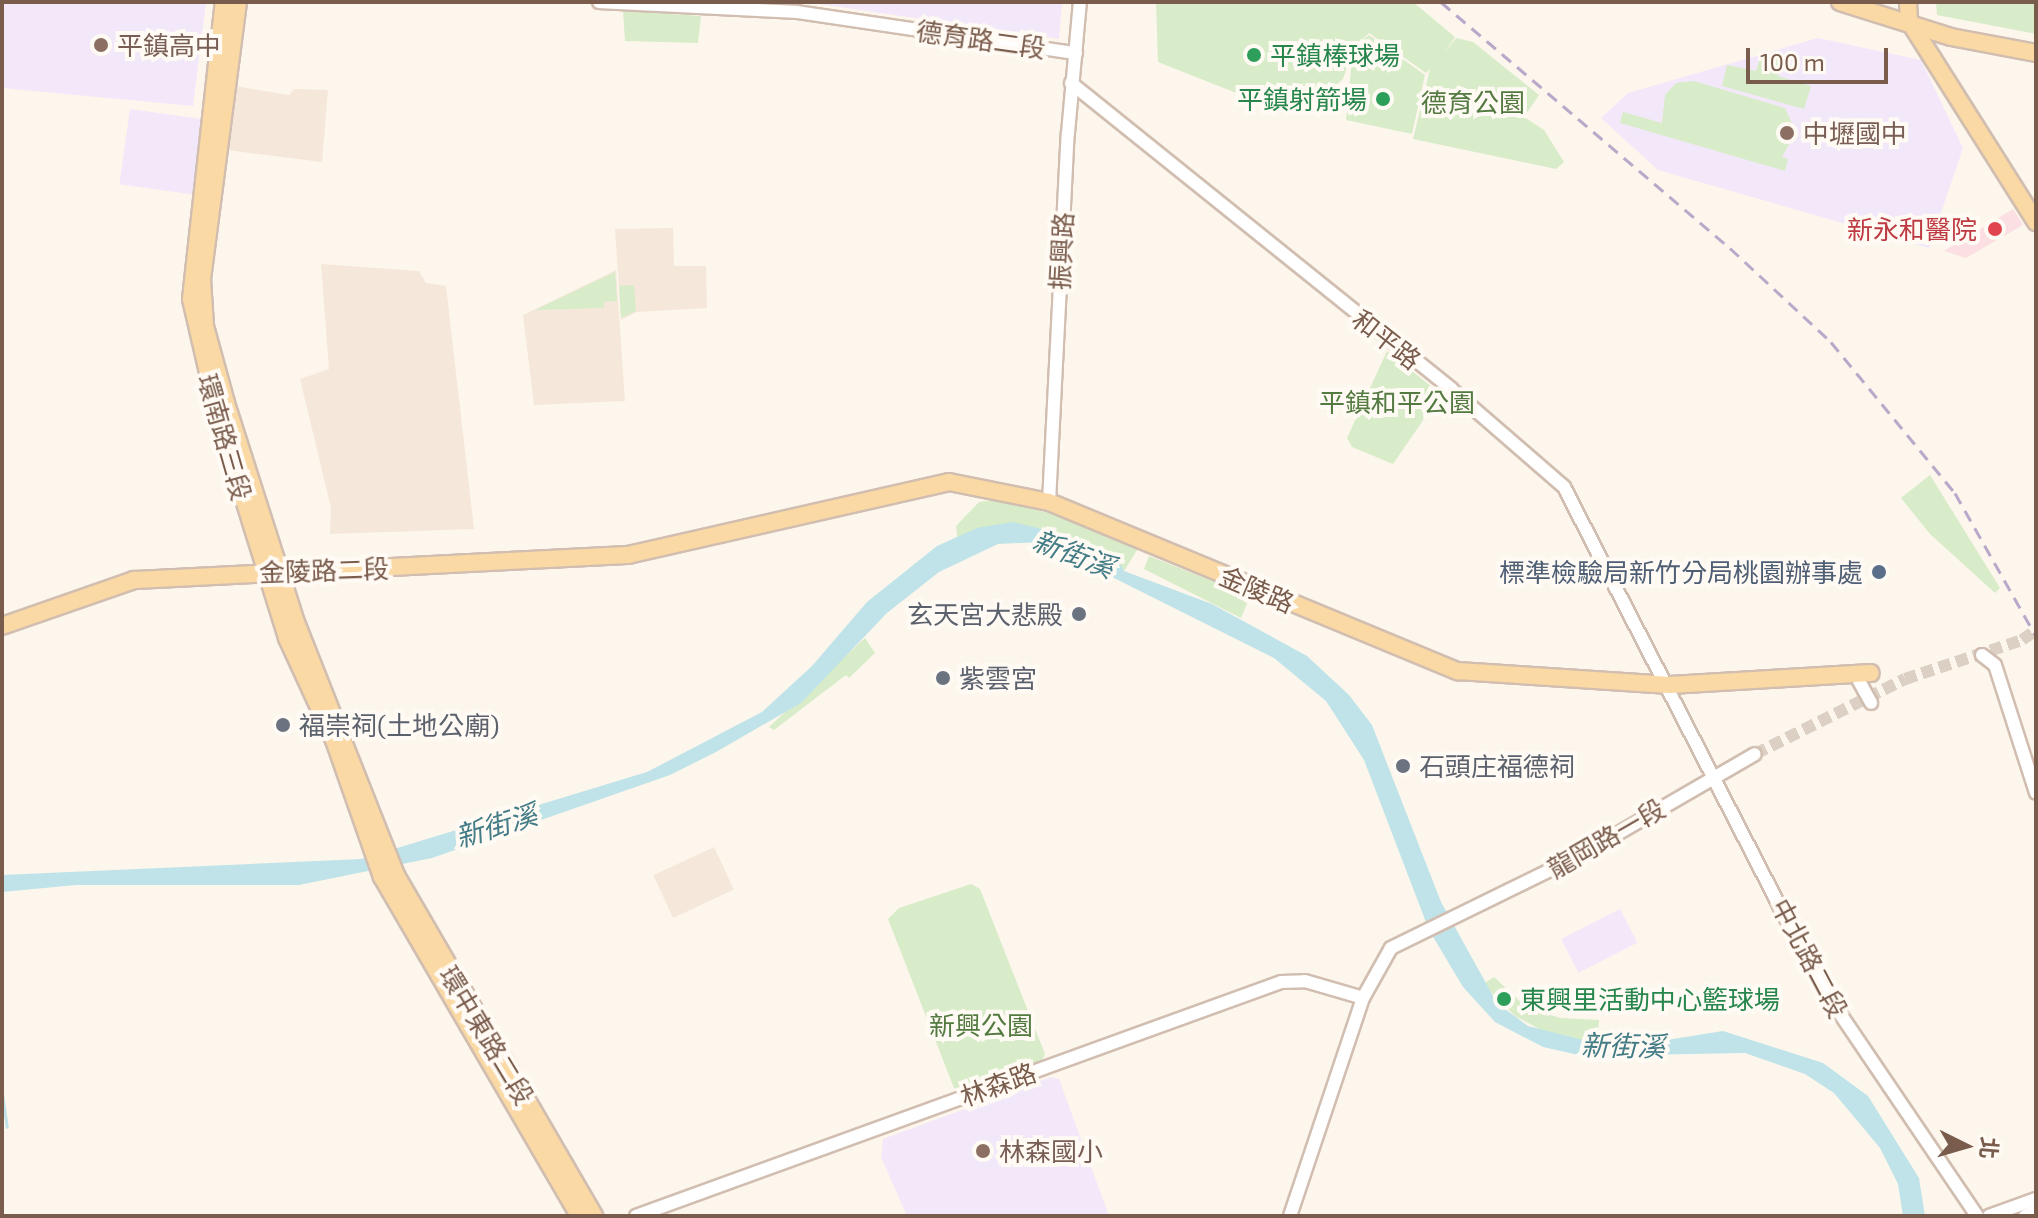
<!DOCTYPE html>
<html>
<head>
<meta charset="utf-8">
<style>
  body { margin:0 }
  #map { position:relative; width:2038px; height:1218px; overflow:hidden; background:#fdf6ec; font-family:"Exo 2","Noto Sans TC",sans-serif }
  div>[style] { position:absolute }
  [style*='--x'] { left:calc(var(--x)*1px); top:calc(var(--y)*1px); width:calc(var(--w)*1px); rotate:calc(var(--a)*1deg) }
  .residential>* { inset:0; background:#f5e8da; transform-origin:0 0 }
  .education>* { inset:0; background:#f3e8fa; transform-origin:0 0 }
  .medical>* { inset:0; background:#fbdfe3 }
  .green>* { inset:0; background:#d8ecc9 }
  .water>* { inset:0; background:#bfe3e8 }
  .stream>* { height:3px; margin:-1.5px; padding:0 1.5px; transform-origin:1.5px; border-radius:1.5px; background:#bfe3e8 }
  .minor-tunnel>* { height:12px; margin-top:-6px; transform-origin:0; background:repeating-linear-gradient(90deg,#dcd0c4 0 12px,transparent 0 18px) }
  .roads { filter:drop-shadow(2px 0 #d1beb0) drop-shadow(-2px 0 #d1beb0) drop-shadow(0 2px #d1beb0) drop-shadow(0 -2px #d1beb0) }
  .minor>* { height:12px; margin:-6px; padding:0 6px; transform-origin:6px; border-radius:6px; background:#fff }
  .major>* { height:16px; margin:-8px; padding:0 8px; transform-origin:8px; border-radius:8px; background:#fbd9a5 }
  .rail>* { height:3px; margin-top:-1.5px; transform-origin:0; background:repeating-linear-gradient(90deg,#b9a8c9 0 12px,transparent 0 20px) }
  .dots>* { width:22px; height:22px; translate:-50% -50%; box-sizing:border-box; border:4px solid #fffaf3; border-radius:50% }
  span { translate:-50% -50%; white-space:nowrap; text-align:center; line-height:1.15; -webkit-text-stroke:8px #fffaf3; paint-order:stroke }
  .street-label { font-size:26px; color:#7a5c4d }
  .education-label { font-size:26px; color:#785e54 }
  .left { translate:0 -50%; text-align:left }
  .leisure-label { font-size:26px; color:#27864d }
  .right { translate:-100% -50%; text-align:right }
  .park-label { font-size:26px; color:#537a41 }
  .health-label { font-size:26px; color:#be3a42 }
  .service-label { font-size:26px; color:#4e5e75 }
  .worship-label { font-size:26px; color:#5b616d }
  .water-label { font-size:28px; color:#437c86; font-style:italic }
  .frame { position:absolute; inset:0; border:4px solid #7a5c4d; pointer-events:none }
  .north { position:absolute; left:1926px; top:1106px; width:80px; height:80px; -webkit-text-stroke:6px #fffaf3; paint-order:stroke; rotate:95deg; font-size:22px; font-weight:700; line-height:32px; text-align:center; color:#7a5c4d }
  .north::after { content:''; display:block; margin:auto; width:28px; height:36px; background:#7a5c4d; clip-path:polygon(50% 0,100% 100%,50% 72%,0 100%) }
  .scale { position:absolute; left:1746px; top:48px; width:142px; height:36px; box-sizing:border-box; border:4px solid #7a5c4d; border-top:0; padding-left:10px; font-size:24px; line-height:28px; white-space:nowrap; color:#7a5c4d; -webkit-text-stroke:6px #fffaf3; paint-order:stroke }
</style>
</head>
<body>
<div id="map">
  <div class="residential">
    <i style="clip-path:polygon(235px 86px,289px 95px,294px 89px,328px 90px,322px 162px,227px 150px)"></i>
    <i style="clip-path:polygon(673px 228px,674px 266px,706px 266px,707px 308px,637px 312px,621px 320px,615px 229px)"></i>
    <i style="clip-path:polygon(321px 264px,419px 271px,426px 283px,446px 286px,474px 529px,330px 534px,331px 508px,300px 379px,329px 369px)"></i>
    <i style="clip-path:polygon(616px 270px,625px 401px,534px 405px,523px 315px)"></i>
    <i style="left:714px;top:847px;width:47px;height:67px;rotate:65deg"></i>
  </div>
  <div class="education">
    <i style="clip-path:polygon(2px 2px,206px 2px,193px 106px,2px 88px)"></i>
    <i style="clip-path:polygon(805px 2px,1062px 2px,1059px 39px)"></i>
    <i style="clip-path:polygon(1818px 38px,1921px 60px,1963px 148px,1929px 248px,1658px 170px,1601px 118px,1628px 93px)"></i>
    <i style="left:130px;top:109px;width:74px;height:76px;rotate:8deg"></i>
    <i style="left:1620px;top:909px;width:38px;height:66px;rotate:63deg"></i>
    <i style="clip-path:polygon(1051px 1077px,1059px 1079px,1109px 1216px,907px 1216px,881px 1157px,883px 1139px)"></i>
  </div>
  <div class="medical">
    <i style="clip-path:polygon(2013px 209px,2023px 225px,1966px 258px,1944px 251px)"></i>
  </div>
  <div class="green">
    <i style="clip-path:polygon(1156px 2px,1413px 2px,1455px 37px,1444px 53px,1456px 38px,1473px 42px,1539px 95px,1524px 117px,1544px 130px,1564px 162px,1556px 169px,1413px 139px,1430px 69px,1426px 73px,1369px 33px,1358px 44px,1369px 35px,1425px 75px,1412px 134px,1346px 120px,1353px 49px,1343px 79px,1310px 108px,1289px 110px,1244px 96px,1158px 62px)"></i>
    <i style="clip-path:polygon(1936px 2px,2036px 2px,2036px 34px,1937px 15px)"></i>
    <i style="clip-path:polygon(623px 11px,701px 16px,698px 43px,625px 41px)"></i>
    <i style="clip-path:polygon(1778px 52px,1784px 54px,1778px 76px,1811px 86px,1804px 109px,1722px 86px,1727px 65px,1756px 71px,1760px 58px)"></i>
    <i style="clip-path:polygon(1694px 81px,1785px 108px,1796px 132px,1782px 157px,1788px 159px,1785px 171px,1620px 123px,1623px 112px,1662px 123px,1665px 95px,1676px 83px)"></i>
    <i style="clip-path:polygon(615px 272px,617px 301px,604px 302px,604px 308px,535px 310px)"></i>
    <i style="clip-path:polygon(634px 285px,636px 311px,621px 318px,619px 286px)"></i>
    <i style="clip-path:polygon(1387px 351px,1437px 391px,1437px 400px,1393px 464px,1352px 447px,1347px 438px)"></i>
    <i style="clip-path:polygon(1930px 475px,2000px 588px,1995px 593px,1930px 534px,1901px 498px)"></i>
    <i style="clip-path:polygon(996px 500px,1065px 517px,1139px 547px,1124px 571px,1062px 537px,958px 543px,956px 526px,979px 502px)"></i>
    <i style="clip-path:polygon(1149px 556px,1250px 596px,1241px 618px,1144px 569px)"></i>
    <i style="clip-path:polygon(865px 638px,875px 653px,849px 678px,846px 675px,774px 730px,769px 727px)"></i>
    <i style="clip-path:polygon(971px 884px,980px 889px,1045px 1054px,1041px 1063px,962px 1091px,954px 1088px,888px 919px,899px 908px)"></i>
    <i style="clip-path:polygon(1494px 977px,1528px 1009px,1561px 1018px,1599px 1020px,1597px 1048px,1570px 1045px,1515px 1016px,1483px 984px)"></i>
  </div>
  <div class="water">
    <i style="clip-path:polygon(1013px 522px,1066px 535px,1118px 560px,1124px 571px,1212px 604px,1307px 656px,1349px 695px,1372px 725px,1441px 902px,1497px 1003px,1528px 1026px,1591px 1042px,1635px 1045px,1723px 1031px,1823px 1063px,1868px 1096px,1919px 1178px,1925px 1216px,1903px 1216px,1898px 1184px,1880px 1148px,1834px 1093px,1805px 1074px,1745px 1053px,1583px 1056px,1543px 1047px,1495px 1022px,1463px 987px,1429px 930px,1364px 760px,1326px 701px,1274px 658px,1042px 542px,998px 544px,939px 572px,887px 613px,801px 703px,716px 752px,670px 775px,432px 858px,299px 885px,76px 885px,2px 892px,2px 875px,361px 859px,647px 772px,762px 712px,812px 666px,867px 602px,937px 546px,977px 528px)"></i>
  </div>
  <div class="stream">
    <i style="--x:2;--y:1093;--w:34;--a:82"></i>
  </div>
  <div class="minor-tunnel">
    <i style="--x:1755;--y:754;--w:168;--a:-26.6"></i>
    <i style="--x:1905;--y:679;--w:123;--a:-18.4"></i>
    <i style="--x:2022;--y:640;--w:17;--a:-36"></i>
  </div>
  <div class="roads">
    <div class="minor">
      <i style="--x:599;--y:2;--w:198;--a:2.9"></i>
      <i style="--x:797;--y:12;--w:282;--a:8.4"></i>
      <i style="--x:1071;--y:83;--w:488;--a:38.8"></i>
      <i style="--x:1451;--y:389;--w:150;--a:40.9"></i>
      <i style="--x:1564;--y:487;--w:555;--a:62.79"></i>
      <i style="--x:1818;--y:981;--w:284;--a:55.9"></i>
      <i style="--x:1049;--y:502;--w:369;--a:-87.1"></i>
      <i style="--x:1068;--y:133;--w:132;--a:-84.8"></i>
      <i style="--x:1982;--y:655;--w:16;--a:38"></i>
      <i style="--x:1995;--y:665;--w:134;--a:72.2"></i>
      <i style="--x:1859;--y:681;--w:25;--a:61"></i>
      <i style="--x:636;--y:1216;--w:686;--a:-19.94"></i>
      <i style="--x:1281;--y:982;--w:24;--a:-2"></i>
      <i style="--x:1305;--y:981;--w:60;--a:16.3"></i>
      <i style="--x:1290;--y:1216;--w:230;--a:-71.5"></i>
      <i style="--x:1363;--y:998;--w:57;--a:-60.8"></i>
      <i style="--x:1391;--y:948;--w:209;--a:-26.1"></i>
      <i style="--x:1579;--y:856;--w:203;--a:-30.1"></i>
      <i style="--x:1989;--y:1216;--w:50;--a:-19.9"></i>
      <i style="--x:2025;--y:1216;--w:12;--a:-24"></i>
    </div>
    <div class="major">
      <i style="--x:238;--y:2;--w:279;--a:97.4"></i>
      <i style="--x:202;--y:279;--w:47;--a:86.3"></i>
      <i style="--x:205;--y:326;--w:80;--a:74.7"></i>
      <i style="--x:226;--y:403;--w:233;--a:72.3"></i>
      <i style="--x:297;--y:625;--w:271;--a:68.4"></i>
      <i style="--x:397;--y:877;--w:392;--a:59.8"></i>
      <i style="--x:1840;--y:2;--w:116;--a:17.5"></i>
      <i style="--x:1951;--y:37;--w:86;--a:10.7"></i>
      <i style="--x:1908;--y:2;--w:19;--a:87"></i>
      <i style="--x:1909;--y:21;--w:238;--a:57.7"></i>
      <i style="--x:215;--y:403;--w:107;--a:-103"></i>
      <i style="--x:191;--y:299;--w:299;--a:-83.7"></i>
      <i style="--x:222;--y:429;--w:219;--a:72.7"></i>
      <i style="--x:287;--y:638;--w:112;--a:65.3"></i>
      <i style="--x:334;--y:740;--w:145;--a:70.7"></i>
      <i style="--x:382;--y:877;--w:392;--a:59.8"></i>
      <i style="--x:2;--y:626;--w:140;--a:-19.2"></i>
      <i style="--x:134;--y:580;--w:495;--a:-2.9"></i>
      <i style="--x:628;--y:555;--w:329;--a:-12.8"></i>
      <i style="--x:949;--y:482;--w:102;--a:11.3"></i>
      <i style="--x:1049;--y:502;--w:443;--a:22.5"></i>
      <i style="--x:1458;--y:671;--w:212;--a:3.8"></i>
      <i style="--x:1670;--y:685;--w:201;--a:-3.4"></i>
    </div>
  </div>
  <div class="rail">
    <i style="--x:1441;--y:2;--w:380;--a:40.4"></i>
    <i style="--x:1730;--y:248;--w:138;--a:42.9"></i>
    <i style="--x:1831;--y:342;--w:195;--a:50.6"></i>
    <i style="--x:1955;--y:493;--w:164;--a:60.5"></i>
  </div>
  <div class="dots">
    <i style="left:101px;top:45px;background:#8d6e63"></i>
    <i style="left:1254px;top:55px;background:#2e9e5b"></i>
    <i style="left:1383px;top:99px;background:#2e9e5b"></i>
    <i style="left:1787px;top:133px;background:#8d6e63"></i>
    <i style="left:1995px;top:229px;background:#e0444e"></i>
    <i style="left:1879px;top:572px;background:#5c6f8a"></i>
    <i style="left:1079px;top:614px;background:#6b7280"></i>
    <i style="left:943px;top:678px;background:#6b7280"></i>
    <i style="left:283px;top:725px;background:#6b7280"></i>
    <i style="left:1403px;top:766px;background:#6b7280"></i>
    <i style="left:1504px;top:999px;background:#2e9e5b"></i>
    <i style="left:983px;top:1151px;background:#8d6e63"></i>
  </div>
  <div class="street-label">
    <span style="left:981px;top:39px;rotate:8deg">德育路二段</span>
    <span style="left:1061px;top:251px;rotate:-87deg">振興路</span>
    <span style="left:1387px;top:339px;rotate:38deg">和平路</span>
    <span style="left:225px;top:437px;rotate:74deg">環南路三段</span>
    <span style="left:324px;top:570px;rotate:-2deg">金陵路二段</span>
    <span style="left:1257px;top:589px;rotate:23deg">金陵路</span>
    <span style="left:1606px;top:838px;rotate:-30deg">龍岡路一段</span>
    <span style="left:1810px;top:958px;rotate:62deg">中北路二段</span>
    <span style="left:487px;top:1035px;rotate:59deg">環中東路二段</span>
    <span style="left:998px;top:1084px;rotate:-20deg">林森路</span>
  </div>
  <div class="education-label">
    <span class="left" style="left:117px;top:45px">平鎮高中</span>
    <span class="left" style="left:1803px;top:133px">中壢國中</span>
    <span class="left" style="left:999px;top:1151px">林森國小</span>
  </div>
  <div class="leisure-label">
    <span class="left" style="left:1270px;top:55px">平鎮棒球場</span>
    <span class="right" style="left:1367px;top:99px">平鎮射箭場</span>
    <span class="left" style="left:1520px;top:999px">東興里活動中心籃球場</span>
  </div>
  <div class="park-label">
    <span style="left:1473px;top:102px">德育公園</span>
    <span style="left:1397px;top:402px">平鎮和平公園</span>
    <span style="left:981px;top:1025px">新興公園</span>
  </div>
  <div class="health-label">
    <span class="right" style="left:1977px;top:229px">新永和醫院</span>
  </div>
  <div class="service-label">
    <span class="right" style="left:1863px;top:572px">標準檢驗局新竹分局桃園辦事處</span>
  </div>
  <div class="worship-label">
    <span class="right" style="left:1063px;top:614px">玄天宮大悲殿</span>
    <span class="left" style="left:959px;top:678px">紫雲宮</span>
    <span class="left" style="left:299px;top:725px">福崇祠(土地公廟)</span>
    <span class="left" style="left:1419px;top:766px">石頭庄福德祠</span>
  </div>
  <div class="water-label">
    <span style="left:1074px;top:553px;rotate:21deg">新街溪</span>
    <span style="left:496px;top:825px;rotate:-17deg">新街溪</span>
    <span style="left:1623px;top:1045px;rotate:1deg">新街溪</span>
  </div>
  <div class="frame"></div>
  <div class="north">北</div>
  <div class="scale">100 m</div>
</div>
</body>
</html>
